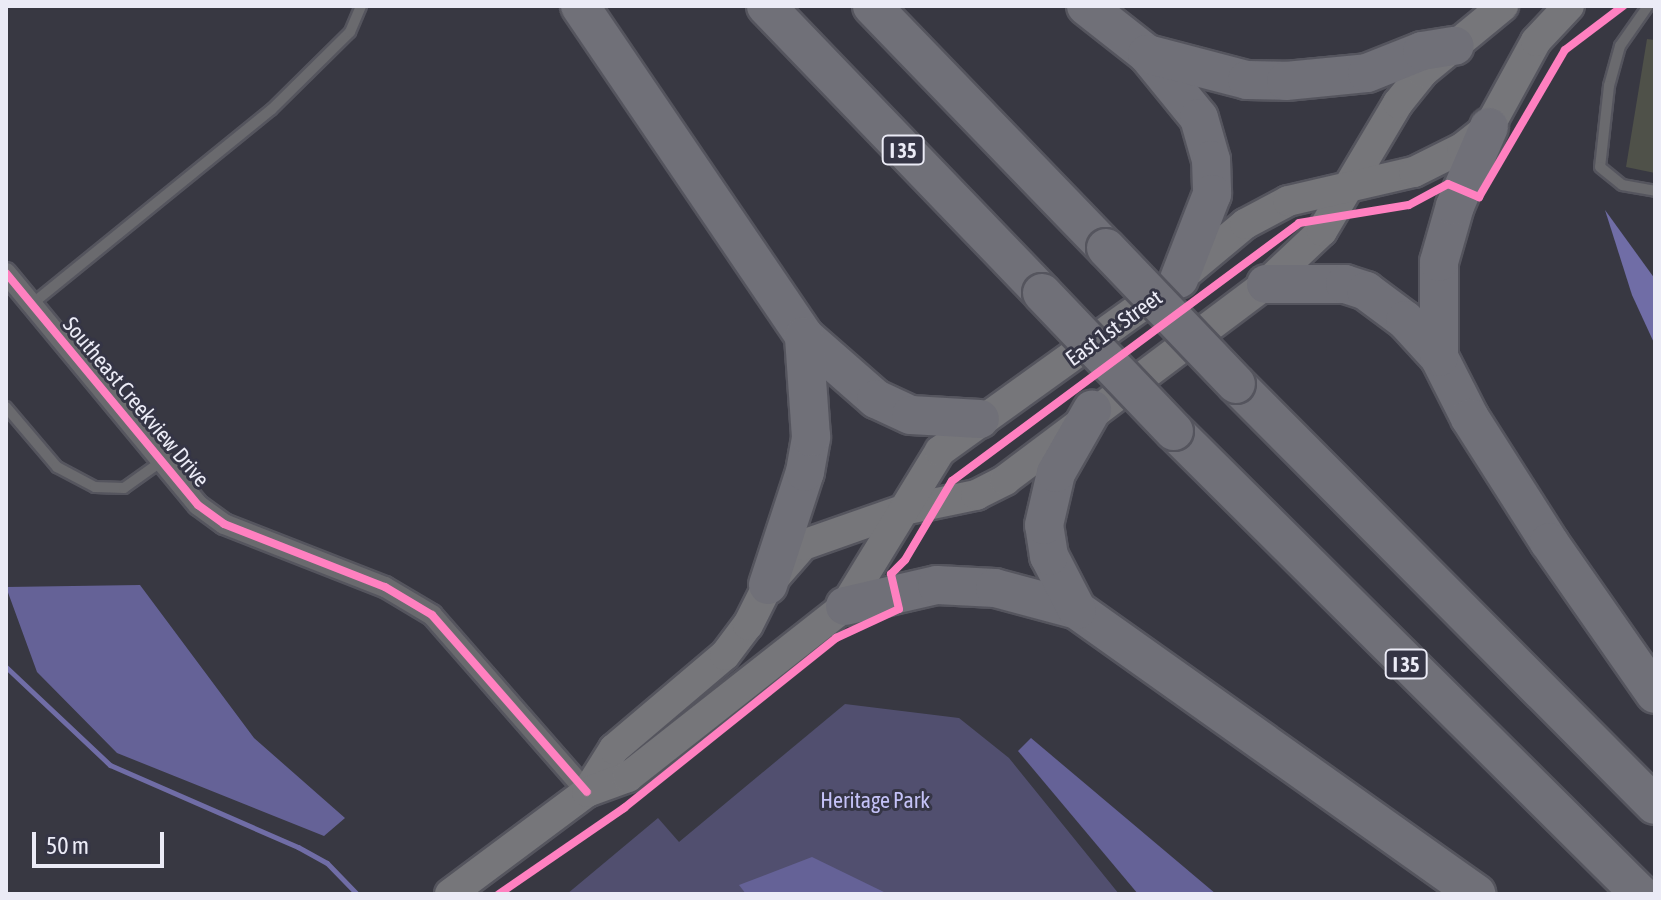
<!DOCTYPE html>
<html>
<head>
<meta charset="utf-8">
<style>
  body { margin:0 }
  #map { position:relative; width:1661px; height:900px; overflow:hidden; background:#383842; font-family:"Asap Condensed",sans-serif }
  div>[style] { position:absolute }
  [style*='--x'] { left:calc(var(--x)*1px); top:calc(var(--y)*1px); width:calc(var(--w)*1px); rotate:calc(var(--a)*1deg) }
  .green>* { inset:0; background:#514f6f }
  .forest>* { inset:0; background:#656297 }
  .water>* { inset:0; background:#706da6 }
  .stream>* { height:5px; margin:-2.5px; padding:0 2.5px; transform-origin:2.5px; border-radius:2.5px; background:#706da6 }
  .building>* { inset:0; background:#4f5149 }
  .roads { filter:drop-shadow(2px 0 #55555e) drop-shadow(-2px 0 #55555e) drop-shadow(0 2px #55555e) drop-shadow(0 -2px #55555e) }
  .service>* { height:10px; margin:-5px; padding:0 5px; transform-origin:5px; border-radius:5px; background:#6a6a6e }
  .minor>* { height:20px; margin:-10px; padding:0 10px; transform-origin:10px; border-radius:10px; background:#6a6a6e }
  .secondary>* { height:30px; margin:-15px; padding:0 15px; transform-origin:15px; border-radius:15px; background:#76767a }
  .motorway>* { height:38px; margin:-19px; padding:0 19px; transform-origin:19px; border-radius:19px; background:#707078 }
  .bridges { filter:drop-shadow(2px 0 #55555e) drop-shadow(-2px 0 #55555e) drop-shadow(0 2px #55555e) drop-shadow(0 -2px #55555e) }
  .motorway-bridge>* { height:38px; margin:-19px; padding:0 19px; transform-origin:19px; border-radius:19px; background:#707078 }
  .cycleway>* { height:8px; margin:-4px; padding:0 4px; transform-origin:4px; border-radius:4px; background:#ff80c0 }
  span { translate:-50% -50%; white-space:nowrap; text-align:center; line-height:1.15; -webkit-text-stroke:6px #353545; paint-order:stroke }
  .shield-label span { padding:2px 6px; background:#353545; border:2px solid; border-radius:6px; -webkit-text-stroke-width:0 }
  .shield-label { font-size:20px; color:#ebebf6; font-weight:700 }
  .street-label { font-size:22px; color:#ebebf6 }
  .park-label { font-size:22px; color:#c4c2f7 }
  .frame { position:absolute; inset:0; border:8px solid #ebebf6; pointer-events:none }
  .scale { position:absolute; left:32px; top:832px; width:132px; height:36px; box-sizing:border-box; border:4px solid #ebebf6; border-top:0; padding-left:10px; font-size:24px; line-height:28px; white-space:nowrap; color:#ebebf6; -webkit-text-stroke:6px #353545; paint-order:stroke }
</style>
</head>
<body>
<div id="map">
  <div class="green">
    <i style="clip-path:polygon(845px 704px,959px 718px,1009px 758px,1119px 894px,567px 894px,658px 818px,679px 842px)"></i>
  </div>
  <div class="forest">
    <i style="clip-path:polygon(140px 585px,254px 738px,345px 818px,324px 836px,117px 753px,37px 672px,6px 587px)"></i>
    <i style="clip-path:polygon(1031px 738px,1216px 894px,1138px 894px,1018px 751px)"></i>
    <i style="clip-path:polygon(812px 857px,888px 894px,746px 894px,739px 885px)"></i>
  </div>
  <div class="water">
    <i style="clip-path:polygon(1605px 210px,1655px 279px,1655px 345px,1632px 295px)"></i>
  </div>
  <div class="stream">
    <i style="--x:6;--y:667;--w:143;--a:43.3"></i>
    <i style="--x:110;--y:765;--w:205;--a:23.6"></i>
    <i style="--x:298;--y:847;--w:33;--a:29"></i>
    <i style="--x:327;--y:863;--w:43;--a:45.9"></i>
  </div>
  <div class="building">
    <i style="clip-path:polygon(1647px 39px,1655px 40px,1655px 173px,1626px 167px)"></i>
  </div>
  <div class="roads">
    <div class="service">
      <i style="--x:1648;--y:6;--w:49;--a:125"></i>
      <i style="--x:1620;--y:46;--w:41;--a:105.4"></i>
      <i style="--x:1609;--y:86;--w:81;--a:96.3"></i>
      <i style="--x:1600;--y:167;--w:28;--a:39"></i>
      <i style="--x:1622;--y:185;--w:34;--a:10"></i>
      <i style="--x:32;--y:304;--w:308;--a:-39.1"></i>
      <i style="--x:271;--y:110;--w:111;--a:-44.6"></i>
      <i style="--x:350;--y:32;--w:28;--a:-67"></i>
      <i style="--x:6;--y:407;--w:79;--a:49.6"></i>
      <i style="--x:57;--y:467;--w:43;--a:27.8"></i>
      <i style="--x:95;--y:487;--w:29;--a:2"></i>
      <i style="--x:124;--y:488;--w:47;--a:-35.4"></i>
    </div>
    <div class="minor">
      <i style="--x:6;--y:273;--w:301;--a:50.4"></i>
      <i style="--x:198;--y:505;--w:32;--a:36"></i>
      <i style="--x:224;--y:524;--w:173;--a:21.4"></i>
      <i style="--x:385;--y:587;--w:55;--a:30.8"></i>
      <i style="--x:432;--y:615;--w:235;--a:48.8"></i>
    </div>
    <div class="secondary">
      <i style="--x:587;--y:792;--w:51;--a:-57.9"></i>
      <i style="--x:614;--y:749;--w:145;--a:-40.3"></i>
      <i style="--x:725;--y:655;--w:38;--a:-53"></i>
      <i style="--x:748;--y:625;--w:45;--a:-63.4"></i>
      <i style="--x:768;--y:585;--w:53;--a:-48.8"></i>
      <i style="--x:803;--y:545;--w:106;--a:-19.3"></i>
      <i style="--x:903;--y:510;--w:75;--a:-11.6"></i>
      <i style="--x:976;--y:495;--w:33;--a:-27"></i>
      <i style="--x:1005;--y:480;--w:326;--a:-36.9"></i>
      <i style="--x:1266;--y:284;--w:77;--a:-43.4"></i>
      <i style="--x:1322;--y:231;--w:149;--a:-59.3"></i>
      <i style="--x:1398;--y:103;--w:40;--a:-51"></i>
      <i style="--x:1423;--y:72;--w:104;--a:-39.5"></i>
      <i style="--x:450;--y:894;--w:171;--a:-36.7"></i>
      <i style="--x:587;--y:792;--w:44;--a:-20.1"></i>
      <i style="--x:628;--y:777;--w:276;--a:-38.2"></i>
      <i style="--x:845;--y:606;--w:182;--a:-58.5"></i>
      <i style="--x:940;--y:451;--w:294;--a:-35.7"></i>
      <i style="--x:1179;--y:279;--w:86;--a:-39.8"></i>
      <i style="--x:1245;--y:224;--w:49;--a:-28.1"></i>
      <i style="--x:1288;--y:201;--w:129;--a:-13"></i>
      <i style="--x:1414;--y:172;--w:54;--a:-26.6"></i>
      <i style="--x:1462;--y:148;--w:34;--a:-38"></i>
      <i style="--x:1489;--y:127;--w:98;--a:-61.3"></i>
      <i style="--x:1536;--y:41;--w:48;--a:-46.7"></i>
    </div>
    <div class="motorway">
      <i style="--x:580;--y:6;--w:399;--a:55.8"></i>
      <i style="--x:804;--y:336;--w:96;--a:41.2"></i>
      <i style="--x:876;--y:399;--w:38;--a:25"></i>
      <i style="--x:911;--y:415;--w:69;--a:3.3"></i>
      <i style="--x:766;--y:6;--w:398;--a:46.1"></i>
      <i style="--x:872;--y:6;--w:337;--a:46"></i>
      <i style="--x:1086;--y:6;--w:78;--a:38.2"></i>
      <i style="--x:1147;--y:54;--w:82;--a:50.9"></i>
      <i style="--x:1199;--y:118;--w:44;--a:74.1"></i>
      <i style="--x:1211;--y:160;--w:34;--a:88"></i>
      <i style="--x:1212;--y:194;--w:91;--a:111.2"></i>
      <i style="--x:1147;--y:54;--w:103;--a:14.6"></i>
      <i style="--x:1247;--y:80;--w:39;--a:1"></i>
      <i style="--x:1286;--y:81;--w:81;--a:-5.6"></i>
      <i style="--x:1367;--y:73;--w:59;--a:-21.8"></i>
      <i style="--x:1422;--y:51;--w:33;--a:-9"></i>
      <i style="--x:1266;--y:284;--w:79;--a:0"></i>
      <i style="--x:1345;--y:284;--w:22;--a:18"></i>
      <i style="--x:1366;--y:291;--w:49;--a:36.6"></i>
      <i style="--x:1405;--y:320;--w:50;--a:47.4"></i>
      <i style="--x:1439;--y:357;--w:68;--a:63.1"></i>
      <i style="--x:1470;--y:418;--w:147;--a:57.5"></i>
      <i style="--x:1549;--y:542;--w:185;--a:55.1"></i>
      <i style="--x:1439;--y:357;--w:95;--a:-90"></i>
      <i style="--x:1439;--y:262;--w:58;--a:-74.1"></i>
      <i style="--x:1455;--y:206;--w:86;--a:-66.7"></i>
      <i style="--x:1236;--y:384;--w:594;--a:45.14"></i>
      <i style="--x:1174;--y:431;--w:657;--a:44.81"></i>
      <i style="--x:768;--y:585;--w:119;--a:-71.9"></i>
      <i style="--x:805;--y:472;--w:36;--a:-80"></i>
      <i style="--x:811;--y:437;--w:101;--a:-94"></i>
      <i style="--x:845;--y:606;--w:94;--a:-12.9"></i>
      <i style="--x:937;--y:585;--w:58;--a:3"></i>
      <i style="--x:995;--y:588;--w:85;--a:15"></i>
      <i style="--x:1077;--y:610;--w:490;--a:35.4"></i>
      <i style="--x:1077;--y:610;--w:61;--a:-117.4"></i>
      <i style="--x:1049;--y:556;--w:31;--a:-99"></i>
      <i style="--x:1044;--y:525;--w:53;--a:-77"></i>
      <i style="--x:1056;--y:473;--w:73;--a:-60.3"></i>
    </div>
  </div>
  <div class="bridges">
    <div class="motorway-bridge">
      <i style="--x:1106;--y:248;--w:188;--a:46.3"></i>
      <i style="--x:1042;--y:293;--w:191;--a:46.3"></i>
    </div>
  </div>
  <div class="cycleway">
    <i style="--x:6;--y:273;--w:301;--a:50.4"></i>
    <i style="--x:198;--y:505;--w:32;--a:36"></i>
    <i style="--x:224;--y:524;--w:173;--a:21.4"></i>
    <i style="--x:385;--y:587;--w:55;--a:30.8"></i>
    <i style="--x:432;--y:615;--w:235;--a:48.8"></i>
    <i style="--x:499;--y:894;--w:152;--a:-34.5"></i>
    <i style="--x:624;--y:808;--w:272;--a:-38.7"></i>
    <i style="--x:836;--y:638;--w:69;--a:-24.7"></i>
    <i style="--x:899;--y:609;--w:36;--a:-103"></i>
    <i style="--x:891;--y:574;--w:20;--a:-45"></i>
    <i style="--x:905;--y:560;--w:92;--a:-59.3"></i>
    <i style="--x:952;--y:481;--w:432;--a:-36.6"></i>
    <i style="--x:1299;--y:223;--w:111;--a:-9.3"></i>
    <i style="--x:1409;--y:205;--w:44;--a:-28.3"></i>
    <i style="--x:1448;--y:184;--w:34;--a:23"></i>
    <i style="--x:1479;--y:197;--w:170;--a:-59.7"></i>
    <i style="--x:1565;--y:50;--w:73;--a:-37.2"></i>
  </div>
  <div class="shield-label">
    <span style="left:903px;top:150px">I 35</span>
    <span style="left:1406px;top:664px">I 35</span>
  </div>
  <div class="street-label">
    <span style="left:1114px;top:328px;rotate:-36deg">East 1st Street</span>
    <span style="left:136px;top:402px;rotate:50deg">Southeast Creekview Drive</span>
  </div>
  <div class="park-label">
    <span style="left:875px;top:801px">Heritage Park</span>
  </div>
  <div class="frame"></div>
  <div class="scale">50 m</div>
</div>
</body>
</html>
